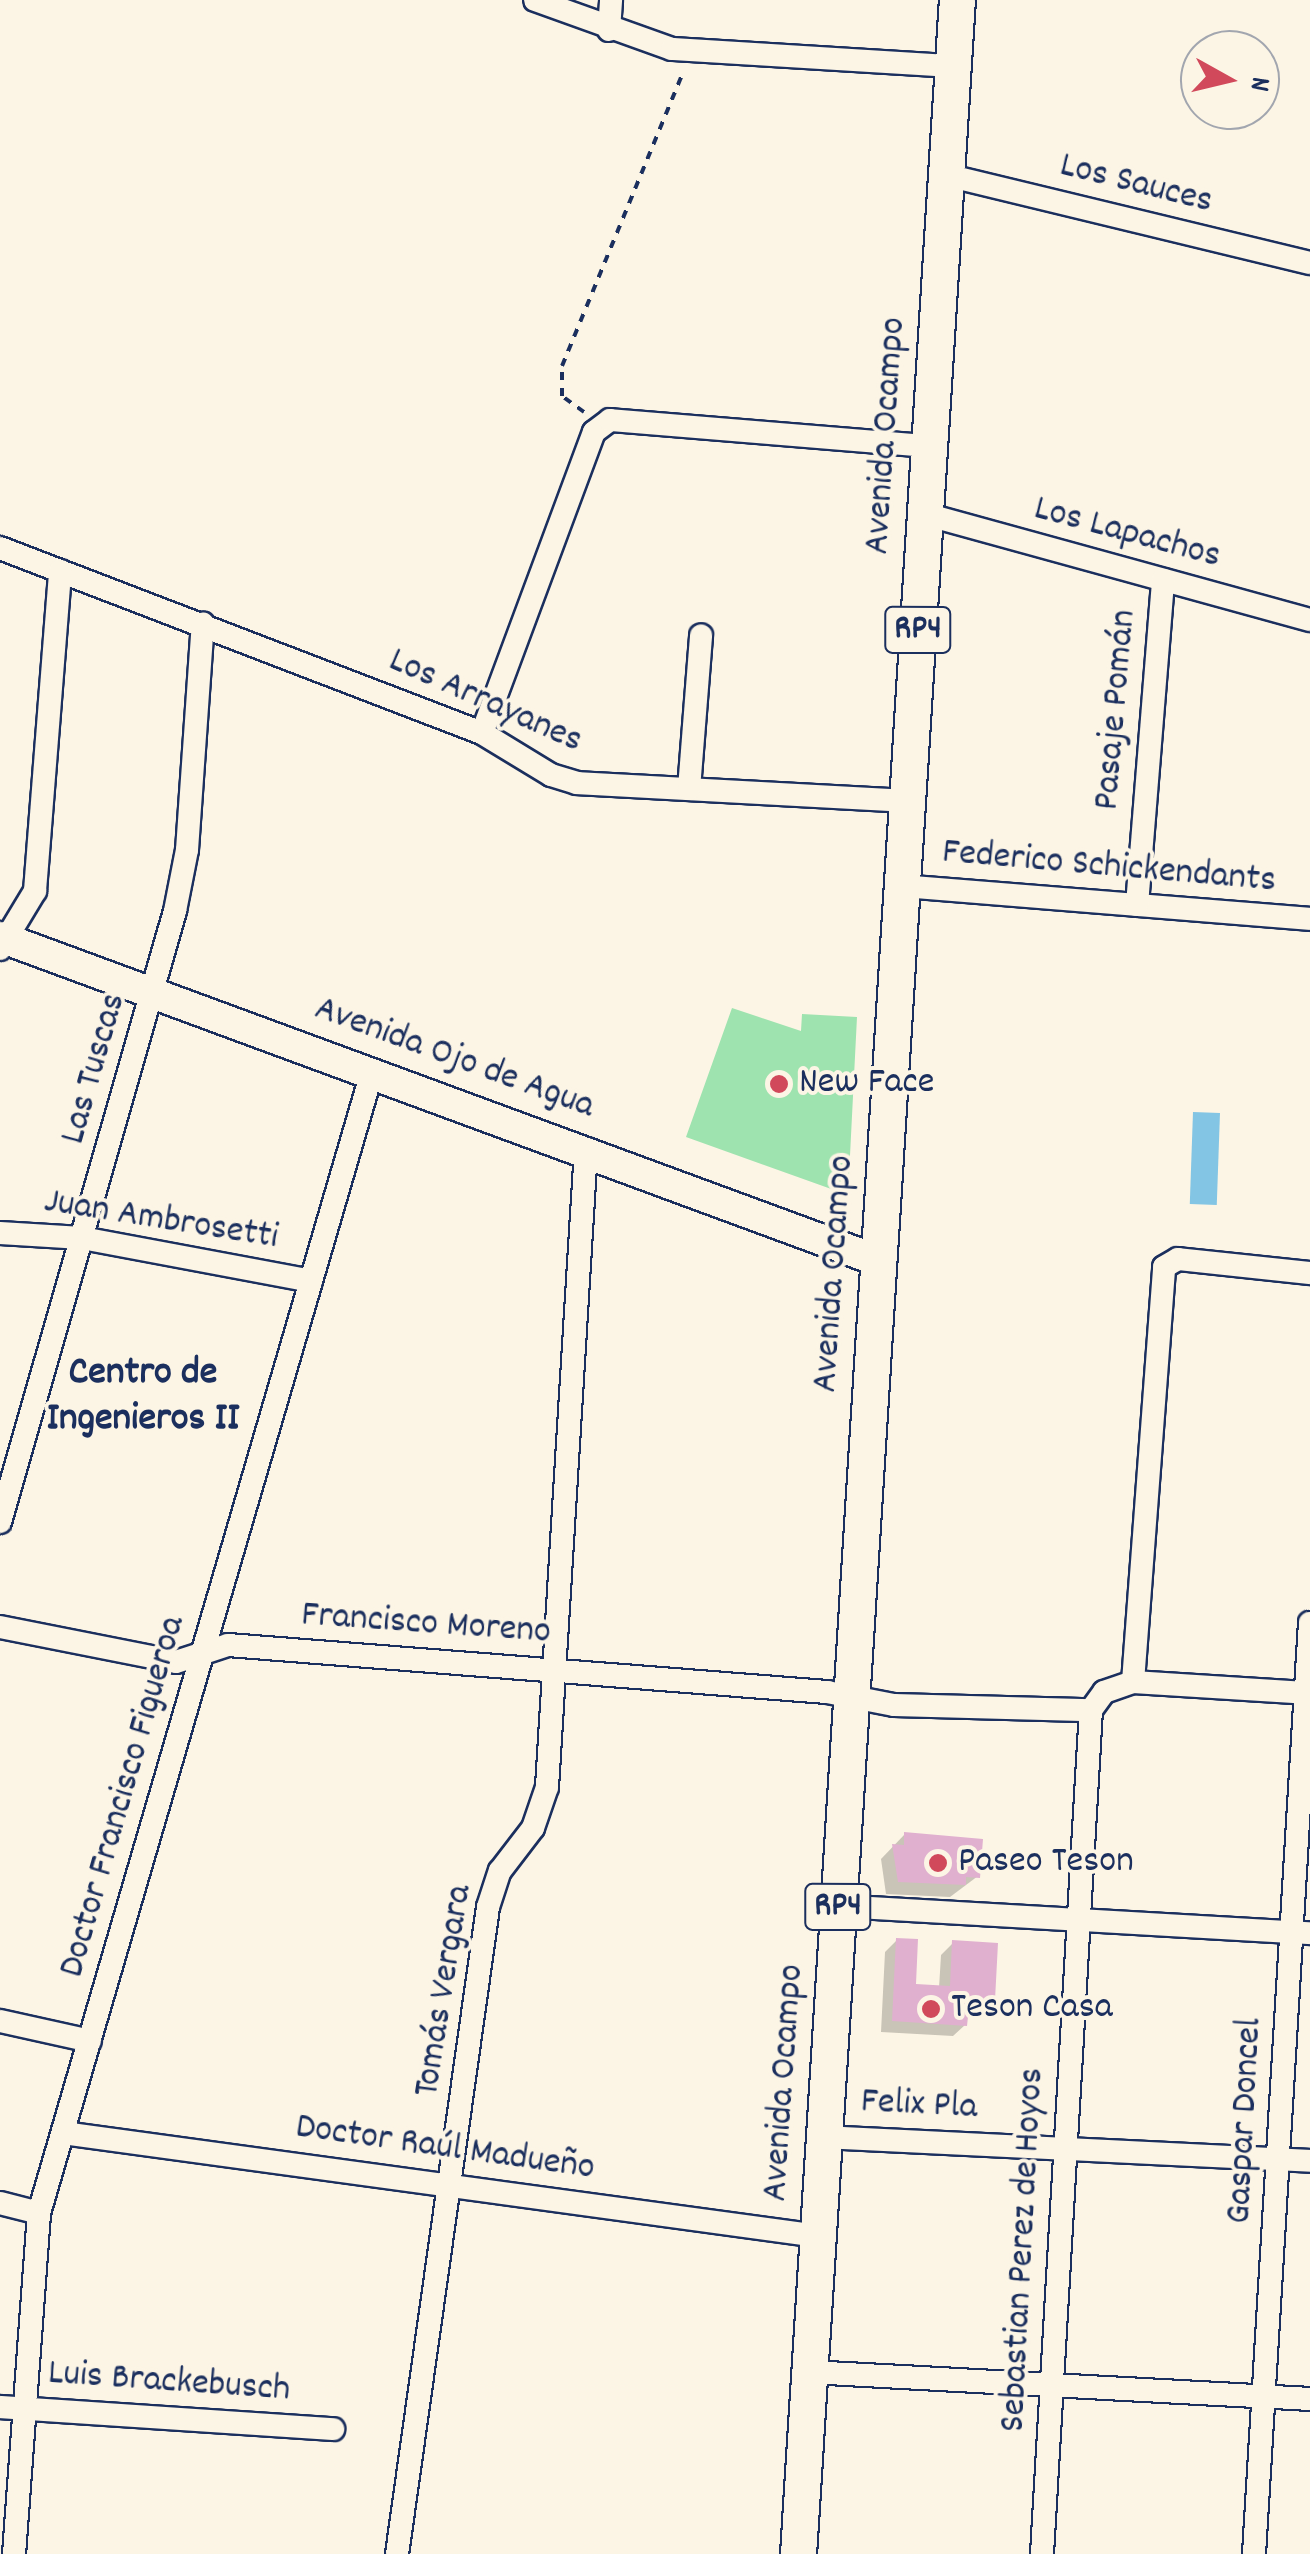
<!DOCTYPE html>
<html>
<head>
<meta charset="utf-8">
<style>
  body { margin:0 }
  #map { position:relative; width:1310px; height:2554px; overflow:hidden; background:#fcf5e5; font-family:Dekko,sans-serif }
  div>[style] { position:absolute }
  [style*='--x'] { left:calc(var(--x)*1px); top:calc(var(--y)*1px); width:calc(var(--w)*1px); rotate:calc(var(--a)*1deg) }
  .green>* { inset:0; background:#9ee3af }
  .water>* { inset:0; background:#83c5e4; transform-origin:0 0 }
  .shadow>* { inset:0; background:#0003 }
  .building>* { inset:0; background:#e0b0cf }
  .path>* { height:4px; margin-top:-2px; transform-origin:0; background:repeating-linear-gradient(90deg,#1b2f5e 0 8px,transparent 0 16px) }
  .roads { filter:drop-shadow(2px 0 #1b2f5e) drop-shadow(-2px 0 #1b2f5e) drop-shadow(0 2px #1b2f5e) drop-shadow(0 -2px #1b2f5e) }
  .street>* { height:22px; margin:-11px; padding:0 11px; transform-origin:11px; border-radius:11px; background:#fcf5e5 }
  .secondary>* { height:30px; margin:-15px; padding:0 15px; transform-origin:15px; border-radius:15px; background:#fcf5e5 }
  .primary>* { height:35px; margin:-17.5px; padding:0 17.5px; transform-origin:17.5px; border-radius:17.5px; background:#fcf5e5 }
  .dots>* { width:28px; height:28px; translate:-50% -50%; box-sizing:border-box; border:5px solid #fcf5e5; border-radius:50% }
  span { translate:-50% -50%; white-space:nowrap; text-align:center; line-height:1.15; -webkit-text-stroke:8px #fcf5e5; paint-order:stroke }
  .shield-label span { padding:2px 8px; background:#fcf5e5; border:2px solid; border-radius:8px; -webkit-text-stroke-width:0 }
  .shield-label { font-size:35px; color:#1b2f5e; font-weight:700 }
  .street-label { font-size:38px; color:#1b2f5e }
  .poi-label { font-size:38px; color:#1b2f5e }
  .left { translate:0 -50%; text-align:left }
  .neighbourhood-label { font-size:40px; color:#1b2f5e; font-weight:700 }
  .north { position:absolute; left:1180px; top:30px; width:100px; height:100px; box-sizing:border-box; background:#fcf5e5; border:2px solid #a2a6af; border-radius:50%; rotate:98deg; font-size:28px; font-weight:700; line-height:40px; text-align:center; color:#1b2f5e }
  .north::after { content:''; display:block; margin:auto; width:35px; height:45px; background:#d1495b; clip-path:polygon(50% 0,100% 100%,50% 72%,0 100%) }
</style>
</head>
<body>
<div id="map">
  <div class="green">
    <i style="clip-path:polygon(732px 1008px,801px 1031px,802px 1014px,857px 1017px,848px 1195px,686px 1137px)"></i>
  </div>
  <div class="water">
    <i style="left:1193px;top:1112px;width:27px;height:92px;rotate:2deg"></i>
  </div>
  <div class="shadow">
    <i style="clip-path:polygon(905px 1834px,978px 1876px,950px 1897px,886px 1894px,881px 1859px)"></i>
    <i style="clip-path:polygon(897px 1940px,913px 1986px,939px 1988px,941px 1955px,953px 1943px,992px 1998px,980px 2010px,966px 2010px,965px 2025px,953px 2036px,881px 2032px,885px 1952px)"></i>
  </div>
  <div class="building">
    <i style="clip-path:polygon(904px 1832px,983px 1839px,980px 1878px,966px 1877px,966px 1885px,898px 1882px,892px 1844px,904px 1845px)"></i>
    <i style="clip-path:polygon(896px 1938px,918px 1939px,916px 1984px,950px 1986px,952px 1940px,998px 1943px,995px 2000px,970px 1998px,967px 2026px,892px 2021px)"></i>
  </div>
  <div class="path">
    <i style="--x:584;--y:412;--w:27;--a:-144"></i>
    <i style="--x:562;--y:396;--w:30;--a:-90"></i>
    <i style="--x:562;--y:366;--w:317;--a:-67.6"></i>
  </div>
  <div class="roads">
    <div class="street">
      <i style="--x:535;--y:0;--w:145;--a:19.7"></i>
      <i style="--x:672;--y:49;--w:282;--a:3.5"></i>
      <i style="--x:609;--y:30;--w:30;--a:-86"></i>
      <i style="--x:946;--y:175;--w:374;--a:13.6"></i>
      <i style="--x:925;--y:514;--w:399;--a:15.4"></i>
      <i style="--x:0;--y:548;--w:516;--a:21"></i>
      <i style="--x:482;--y:733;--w:81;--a:31.3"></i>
      <i style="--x:551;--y:775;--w:27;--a:17"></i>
      <i style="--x:577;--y:783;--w:330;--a:3.1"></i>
      <i style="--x:482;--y:733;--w:321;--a:-69.6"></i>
      <i style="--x:594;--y:432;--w:20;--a:-37"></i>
      <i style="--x:610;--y:420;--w:320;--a:4.7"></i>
      <i style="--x:689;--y:789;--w:154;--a:-85.5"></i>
      <i style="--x:902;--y:886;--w:409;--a:4.6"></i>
      <i style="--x:1137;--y:905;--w:326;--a:-85.4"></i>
      <i style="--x:0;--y:949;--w:68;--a:-58.9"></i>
      <i style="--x:35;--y:891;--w:321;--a:-85.5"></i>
      <i style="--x:0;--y:1233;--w:82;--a:3.5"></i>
      <i style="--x:82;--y:1238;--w:233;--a:10.6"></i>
      <i style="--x:0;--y:1522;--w:636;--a:-74.02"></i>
      <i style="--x:175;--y:911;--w:62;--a:-78.9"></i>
      <i style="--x:187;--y:850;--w:227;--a:-86"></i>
      <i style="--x:0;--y:1627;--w:179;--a:11.2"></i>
      <i style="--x:176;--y:1662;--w:55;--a:-18.1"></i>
      <i style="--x:228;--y:1645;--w:601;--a:4.49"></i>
      <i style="--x:827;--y:1692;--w:68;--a:11"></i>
      <i style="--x:894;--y:1705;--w:197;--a:1.5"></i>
      <i style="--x:1133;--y:1682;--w:416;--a:-85.7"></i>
      <i style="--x:1164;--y:1267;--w:16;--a:-30"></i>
      <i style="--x:1178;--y:1259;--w:133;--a:6.1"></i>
      <i style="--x:838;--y:1906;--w:473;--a:3.3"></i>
      <i style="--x:0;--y:2021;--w:92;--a:12.5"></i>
      <i style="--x:63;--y:2133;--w:762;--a:7.77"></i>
      <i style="--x:823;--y:2137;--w:488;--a:2.8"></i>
      <i style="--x:0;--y:2203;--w:40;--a:14.4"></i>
      <i style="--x:809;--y:2372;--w:502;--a:3.08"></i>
      <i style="--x:0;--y:2407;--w:334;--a:3.8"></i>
      <i style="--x:14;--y:2554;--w:342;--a:-85.8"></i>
      <i style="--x:39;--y:2213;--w:1189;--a:-73.73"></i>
      <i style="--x:397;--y:2554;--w:653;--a:-81.99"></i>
      <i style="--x:488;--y:1907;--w:38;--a:-72"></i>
      <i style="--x:500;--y:1871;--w:54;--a:-52.5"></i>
      <i style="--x:533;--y:1828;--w:43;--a:-71.1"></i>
      <i style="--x:547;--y:1787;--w:639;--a:-86.5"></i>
      <i style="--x:1042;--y:2554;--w:845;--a:-86.68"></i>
      <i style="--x:1091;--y:1710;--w:22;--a:-54"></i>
      <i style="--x:1104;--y:1692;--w:31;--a:-19"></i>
      <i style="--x:1133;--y:1682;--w:177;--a:3.6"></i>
      <i style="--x:1254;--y:2554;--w:933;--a:-86.56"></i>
    </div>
    <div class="secondary">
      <i style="--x:0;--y:937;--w:937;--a:20.23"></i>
    </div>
    <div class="primary">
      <i style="--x:798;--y:2554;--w:2559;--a:-86.44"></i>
    </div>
  </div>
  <div class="dots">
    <i style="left:779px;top:1084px;background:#d1495b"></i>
    <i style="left:938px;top:1863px;background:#d1495b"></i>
    <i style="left:931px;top:2009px;background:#d1495b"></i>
  </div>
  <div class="shield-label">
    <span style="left:918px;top:630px">RP4</span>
    <span style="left:838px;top:1907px">RP4</span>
  </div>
  <div class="street-label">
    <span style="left:1136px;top:185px;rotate:14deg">Los Sauces</span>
    <span style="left:887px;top:436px;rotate:-86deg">Avenida Ocampo</span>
    <span style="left:1127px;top:534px;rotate:15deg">Los Lapachos</span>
    <span style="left:485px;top:702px;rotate:24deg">Los Arrayanes</span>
    <span style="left:1117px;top:710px;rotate:-85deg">Pasaje Pomán</span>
    <span style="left:1109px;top:868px;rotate:5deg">Federico Schickendants</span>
    <span style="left:454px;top:1059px;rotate:20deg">Avenida Ojo de Agua</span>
    <span style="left:95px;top:1069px;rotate:-74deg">Las Tuscas</span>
    <span style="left:161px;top:1221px;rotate:9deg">Juan Ambrosetti</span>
    <span style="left:835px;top:1274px;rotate:-86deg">Avenida Ocampo</span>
    <span style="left:426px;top:1625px;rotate:4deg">Francisco Moreno</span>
    <span style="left:124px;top:1797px;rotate:-74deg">Doctor Francisco Figueroa</span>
    <span style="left:445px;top:1991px;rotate:-81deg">Tomás Vergara</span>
    <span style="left:785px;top:2083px;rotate:-86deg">Avenida Ocampo</span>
    <span style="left:919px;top:2106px;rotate:3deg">Felix Pla</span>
    <span style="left:1246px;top:2121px;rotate:-87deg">Gaspar Doncel</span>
    <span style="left:445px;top:2149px;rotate:8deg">Doctor Raúl Madueño</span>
    <span style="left:1024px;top:2250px;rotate:-87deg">Sebastian Perez de Hoyos</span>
    <span style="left:169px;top:2383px;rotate:4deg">Luis Brackebusch</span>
  </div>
  <div class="poi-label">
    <span class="left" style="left:799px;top:1084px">New Face</span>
    <span class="left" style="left:958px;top:1863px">Paseo Teson</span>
    <span class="left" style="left:951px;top:2009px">Teson Casa</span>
  </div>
  <div class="neighbourhood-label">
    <span style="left:143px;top:1398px">Centro de<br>Ingenieros II</span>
  </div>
  <div class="north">N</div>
</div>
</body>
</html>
